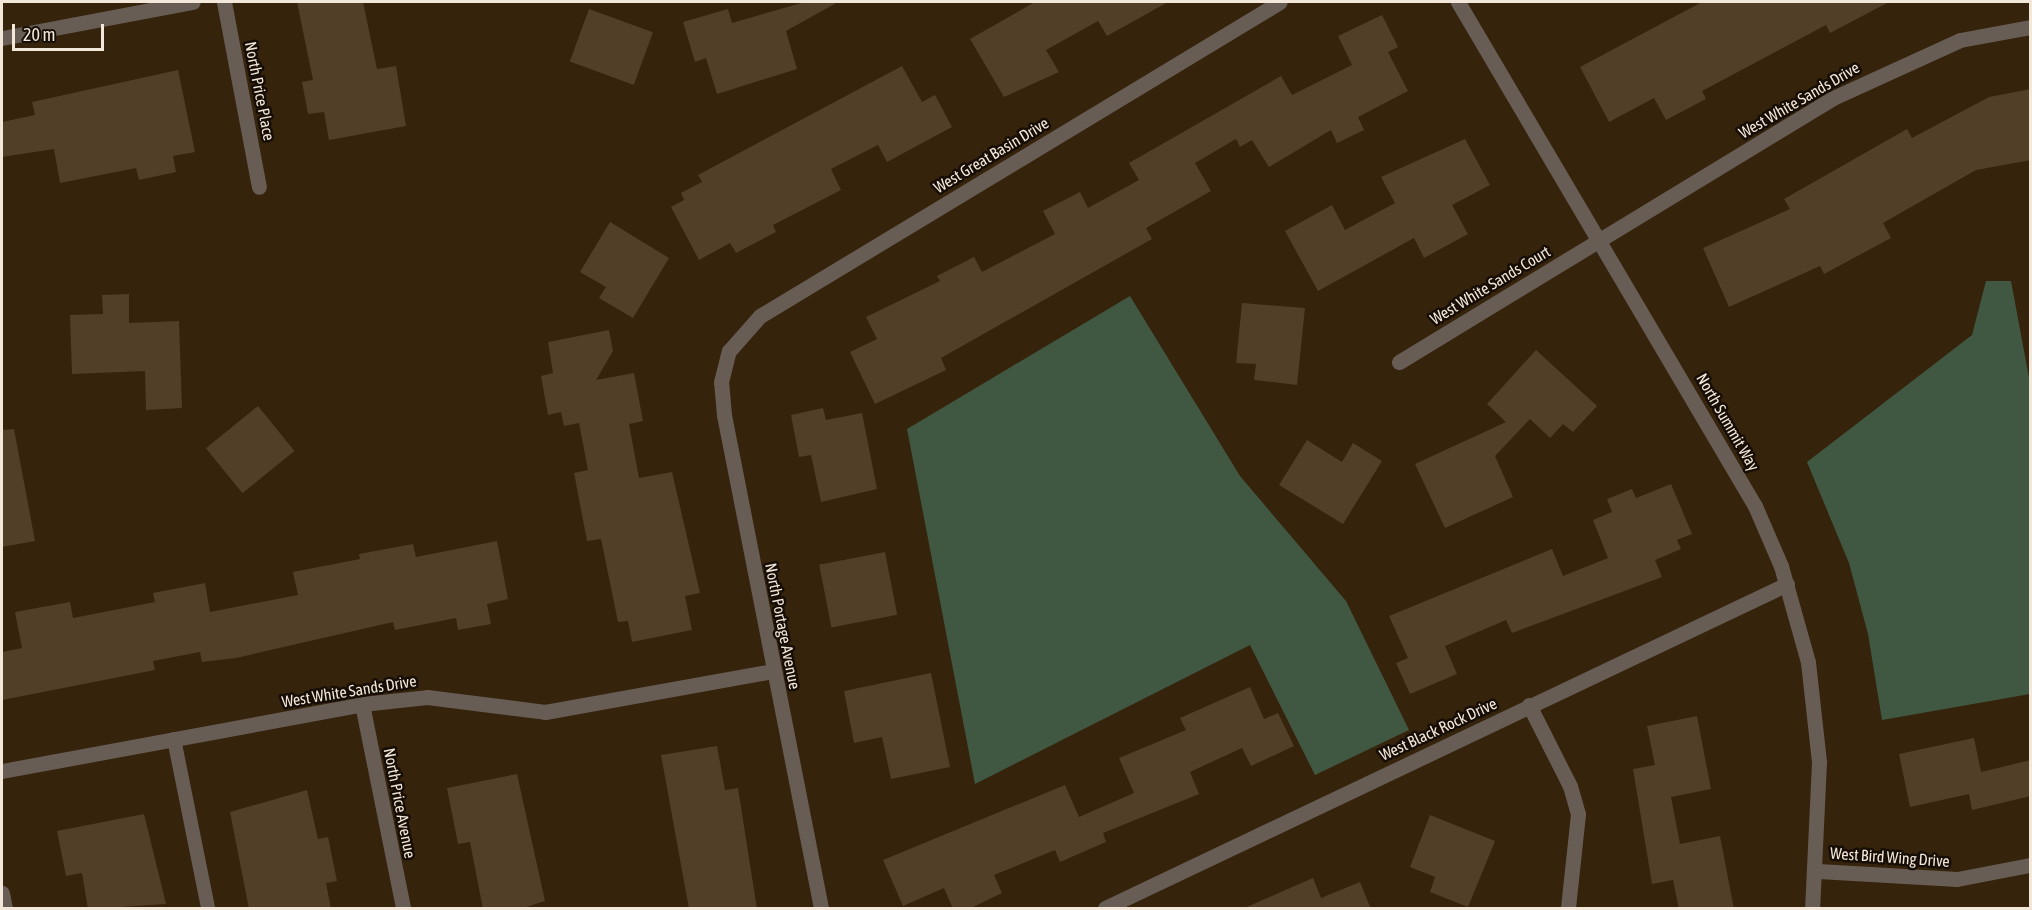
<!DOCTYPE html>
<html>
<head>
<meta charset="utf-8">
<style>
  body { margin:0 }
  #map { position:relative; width:2032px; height:910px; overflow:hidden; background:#35230c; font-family:"Asap Condensed",sans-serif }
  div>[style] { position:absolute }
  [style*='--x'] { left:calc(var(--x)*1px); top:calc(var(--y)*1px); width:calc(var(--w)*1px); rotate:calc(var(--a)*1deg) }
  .green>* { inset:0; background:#405742 }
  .building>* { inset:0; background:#523f28; transform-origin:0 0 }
  .service>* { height:14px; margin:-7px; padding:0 7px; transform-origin:7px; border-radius:7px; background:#685d54 }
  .minor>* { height:15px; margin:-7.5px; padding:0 7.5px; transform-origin:7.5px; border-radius:7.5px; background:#685d54 }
  .tertiary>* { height:15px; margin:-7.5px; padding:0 7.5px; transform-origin:7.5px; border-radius:7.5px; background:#685d54 }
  span { translate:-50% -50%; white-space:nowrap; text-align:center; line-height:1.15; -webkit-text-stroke:5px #160e06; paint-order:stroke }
  .street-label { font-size:16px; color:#f3e7d9 }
  .frame { position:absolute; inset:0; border:3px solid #f3e7d9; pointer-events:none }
  .scale { position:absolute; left:12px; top:24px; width:92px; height:27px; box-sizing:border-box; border:3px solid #f3e7d9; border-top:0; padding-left:8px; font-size:18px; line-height:21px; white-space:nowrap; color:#f3e7d9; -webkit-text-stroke:4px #160e06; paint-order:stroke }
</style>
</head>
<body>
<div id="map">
  <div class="green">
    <i style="clip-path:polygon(1986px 281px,2011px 281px,2030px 383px,2030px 694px,1882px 720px,1868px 634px,1849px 563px,1807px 462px,1972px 335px)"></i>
    <i style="clip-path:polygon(1130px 296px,1240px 476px,1346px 601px,1409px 730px,1315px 775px,1250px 645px,975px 784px,907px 429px)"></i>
  </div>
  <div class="building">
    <i style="clip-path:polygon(297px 2px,363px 2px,377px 69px,396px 66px,406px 126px,329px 140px,324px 112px,308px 114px,302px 82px,313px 80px)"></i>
    <i style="clip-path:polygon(805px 2px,838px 2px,786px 31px,797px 69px,717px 94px,706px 58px,695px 62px,683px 22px,728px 9px,732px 23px)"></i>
    <i style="clip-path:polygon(1035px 2px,1168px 2px,1107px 36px,1098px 21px,1046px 50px,1059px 72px,1004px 97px,970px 39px)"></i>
    <i style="clip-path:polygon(1702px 2px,1889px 2px,1830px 33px,1826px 25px,1702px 91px,1706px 99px,1666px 120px,1654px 98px,1609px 122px,1580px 67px)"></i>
    <i style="left:589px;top:9px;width:68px;height:56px;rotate:20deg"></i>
    <i style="clip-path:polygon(1382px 15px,1398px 47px,1388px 52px,1408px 91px,1358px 117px,1364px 130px,1337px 143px,1331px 130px,1269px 167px,1252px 140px,1240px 147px,1236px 139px,1195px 163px,1211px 191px,1146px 228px,1152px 239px,941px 358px,946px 370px,875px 404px,850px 352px,877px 339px,866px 317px,940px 281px,937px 276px,974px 257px,982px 272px,1055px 234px,1043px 211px,1080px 192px,1088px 208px,1139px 180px,1129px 163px,1281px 76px,1292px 95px,1352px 65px,1338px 36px)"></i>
    <i style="clip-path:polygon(902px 66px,922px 102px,935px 95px,952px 127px,887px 162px,878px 145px,831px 169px,841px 190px,773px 225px,776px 232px,736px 253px,730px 243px,699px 260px,671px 207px,684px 200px,681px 193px,702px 182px,698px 175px)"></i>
    <i style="clip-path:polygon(178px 70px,195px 152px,173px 156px,176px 172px,139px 180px,136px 168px,60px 183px,54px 149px,2px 157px,2px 122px,35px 115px,32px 102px)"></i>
    <i style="clip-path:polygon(2031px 89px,2031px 160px,1976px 170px,1883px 223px,1891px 238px,1824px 274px,1820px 266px,1729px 307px,1703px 248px,1790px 209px,1784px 199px,1907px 129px,1912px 138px,1989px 97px)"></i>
    <i style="clip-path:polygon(1465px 139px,1490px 185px,1452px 205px,1468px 234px,1424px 258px,1414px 238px,1318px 291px,1285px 231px,1332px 205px,1345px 230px,1395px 203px,1381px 177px)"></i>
    <i style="clip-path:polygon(610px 222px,669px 258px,633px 318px,599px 298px,606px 287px,580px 272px)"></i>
    <i style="clip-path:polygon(129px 294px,129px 323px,179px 321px,182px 408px,146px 410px,145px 371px,72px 374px,70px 315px,103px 314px,102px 295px)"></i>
    <i style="clip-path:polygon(1242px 303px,1305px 308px,1297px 385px,1254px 380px,1256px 364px,1236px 363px)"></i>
    <i style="clip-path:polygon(609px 330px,613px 351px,596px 380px,634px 373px,643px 421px,629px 424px,639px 478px,672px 472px,700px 593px,685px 596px,692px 630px,632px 642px,628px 621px,618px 622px,601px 539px,587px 541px,574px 473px,588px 470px,579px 423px,564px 426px,561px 412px,548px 415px,541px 376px,553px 373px,548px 342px)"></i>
    <i style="clip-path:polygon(1536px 350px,1597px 406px,1573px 432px,1563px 424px,1550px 438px,1530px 419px,1495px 456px,1513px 497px,1445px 528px,1415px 464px,1506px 422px,1487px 404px)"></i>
    <i style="left:258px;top:406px;width:58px;height:67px;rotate:51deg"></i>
    <i style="clip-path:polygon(823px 408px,826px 420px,862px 413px,877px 489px,821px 502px,811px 455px,799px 457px,791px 415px)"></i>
    <i style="clip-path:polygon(14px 429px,35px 541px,2px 547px,2px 430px)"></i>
    <i style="clip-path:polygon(1307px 440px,1342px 462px,1353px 443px,1382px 461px,1343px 524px,1279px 485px)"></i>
    <i style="clip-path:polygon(1671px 484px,1692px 534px,1677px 540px,1681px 549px,1655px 560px,1662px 577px,1512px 633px,1506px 620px,1445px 646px,1457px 674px,1410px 694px,1396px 663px,1408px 658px,1389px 616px,1552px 549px,1563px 576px,1608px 558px,1593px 520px,1612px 512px,1607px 499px,1632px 489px,1636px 498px)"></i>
    <i style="clip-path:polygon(497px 541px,508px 599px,487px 604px,491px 624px,458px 630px,456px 618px,395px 630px,393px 622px,236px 658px,202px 662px,200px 652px,153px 661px,155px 670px,2px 700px,2px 652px,22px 648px,15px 612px,70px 602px,73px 618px,155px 602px,153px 593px,205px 583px,210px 612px,298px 595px,293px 572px,360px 559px,359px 554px,413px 544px,416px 557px)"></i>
    <i style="left:885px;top:552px;width:64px;height:67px;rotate:79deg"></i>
    <i style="clip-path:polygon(931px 673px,950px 767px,891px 779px,882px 737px,854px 743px,844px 691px)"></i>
    <i style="clip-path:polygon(1250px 687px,1264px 719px,1278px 713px,1294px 746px,1251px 766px,1242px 748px,1190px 772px,1199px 794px,1103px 833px,1106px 842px,1060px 862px,1055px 850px,994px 875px,1002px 893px,969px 909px,953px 909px,944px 888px,903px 906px,883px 860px,1065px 785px,1079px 817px,1134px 793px,1119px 758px,1186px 730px,1180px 718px)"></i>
    <i style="clip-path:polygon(1697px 716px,1711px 789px,1671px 797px,1680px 844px,1720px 836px,1734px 909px,1679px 909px,1673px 880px,1652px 884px,1633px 769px,1655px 765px,1647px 726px)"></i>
    <i style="clip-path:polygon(1974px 738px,1981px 772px,2031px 760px,2031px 796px,1972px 810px,1969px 794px,1910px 807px,1899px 754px)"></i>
    <i style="clip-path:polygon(717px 746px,725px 790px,738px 788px,757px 909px,689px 909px,661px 755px)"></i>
    <i style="clip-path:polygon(517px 774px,545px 901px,520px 909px,483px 909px,470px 842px,458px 844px,447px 788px)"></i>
    <i style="clip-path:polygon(307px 790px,318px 839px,328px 837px,337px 881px,326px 883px,331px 909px,249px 909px,230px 812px)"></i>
    <i style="clip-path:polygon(144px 814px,166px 904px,88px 909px,82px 873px,66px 876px,57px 831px)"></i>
    <i style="clip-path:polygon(1430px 815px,1495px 841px,1468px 907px,1430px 892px,1435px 877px,1410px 867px)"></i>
    <i style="clip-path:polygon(1313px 878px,1321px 898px,1360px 882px,1371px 909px,1242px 909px)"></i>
  </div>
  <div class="service">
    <i style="--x:174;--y:739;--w:172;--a:78.6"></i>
  </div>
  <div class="minor">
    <i style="--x:224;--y:2;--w:188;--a:79.3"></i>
    <i style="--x:2;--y:38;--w:194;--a:-10.7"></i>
    <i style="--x:1399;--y:362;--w:508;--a:-31.31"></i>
    <i style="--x:1833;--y:98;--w:140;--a:-24.5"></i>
    <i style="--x:1960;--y:40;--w:71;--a:-10.5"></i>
    <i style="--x:362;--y:704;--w:208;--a:78.6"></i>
    <i style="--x:1529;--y:705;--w:91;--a:63.2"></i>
    <i style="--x:1570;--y:786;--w:29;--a:74"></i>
    <i style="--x:1578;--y:814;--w:95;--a:96.1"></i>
    <i style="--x:2;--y:771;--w:366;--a:-10.5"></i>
    <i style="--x:362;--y:704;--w:65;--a:-6.1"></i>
    <i style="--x:427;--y:697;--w:119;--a:7.2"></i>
    <i style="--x:545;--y:712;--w:233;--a:-10.2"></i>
    <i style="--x:1818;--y:871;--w:139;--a:3.3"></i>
    <i style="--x:1957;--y:879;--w:74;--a:-10.9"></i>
    <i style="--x:2;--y:893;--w:15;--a:79"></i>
    <i style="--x:821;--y:908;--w:502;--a:-101.13"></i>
    <i style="--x:724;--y:415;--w:33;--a:-95"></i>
    <i style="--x:721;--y:382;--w:32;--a:-76"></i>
    <i style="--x:729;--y:351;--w:47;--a:-48.5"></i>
    <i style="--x:760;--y:316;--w:607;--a:-31.13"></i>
    <i style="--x:1105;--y:908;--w:755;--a:-25.41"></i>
  </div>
  <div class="tertiary">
    <i style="--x:1458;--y:2;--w:585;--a:59.49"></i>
    <i style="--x:1755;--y:506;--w:65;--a:66.6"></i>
    <i style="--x:1781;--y:566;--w:100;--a:74.3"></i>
    <i style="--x:1808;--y:662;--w:101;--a:83.7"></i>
    <i style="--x:1819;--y:762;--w:146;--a:92.7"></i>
  </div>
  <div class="street-label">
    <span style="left:260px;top:91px;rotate:79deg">North Price Place</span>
    <span style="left:1799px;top:100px;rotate:-30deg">West White Sands Drive</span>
    <span style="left:991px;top:155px;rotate:-31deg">West Great Basin Drive</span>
    <span style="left:1490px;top:285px;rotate:-31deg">West White Sands Court</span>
    <span style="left:1728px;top:422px;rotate:60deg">North Summit Way</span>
    <span style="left:783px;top:626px;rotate:79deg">North Portage Avenue</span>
    <span style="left:349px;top:691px;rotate:-9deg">West White Sands Drive</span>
    <span style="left:1438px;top:729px;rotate:-25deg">West Black Rock Drive</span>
    <span style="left:400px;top:803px;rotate:79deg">North Price Avenue</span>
    <span style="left:1890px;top:857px;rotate:4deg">West Bird Wing Drive</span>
  </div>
  <div class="frame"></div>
  <div class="scale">20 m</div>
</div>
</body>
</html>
